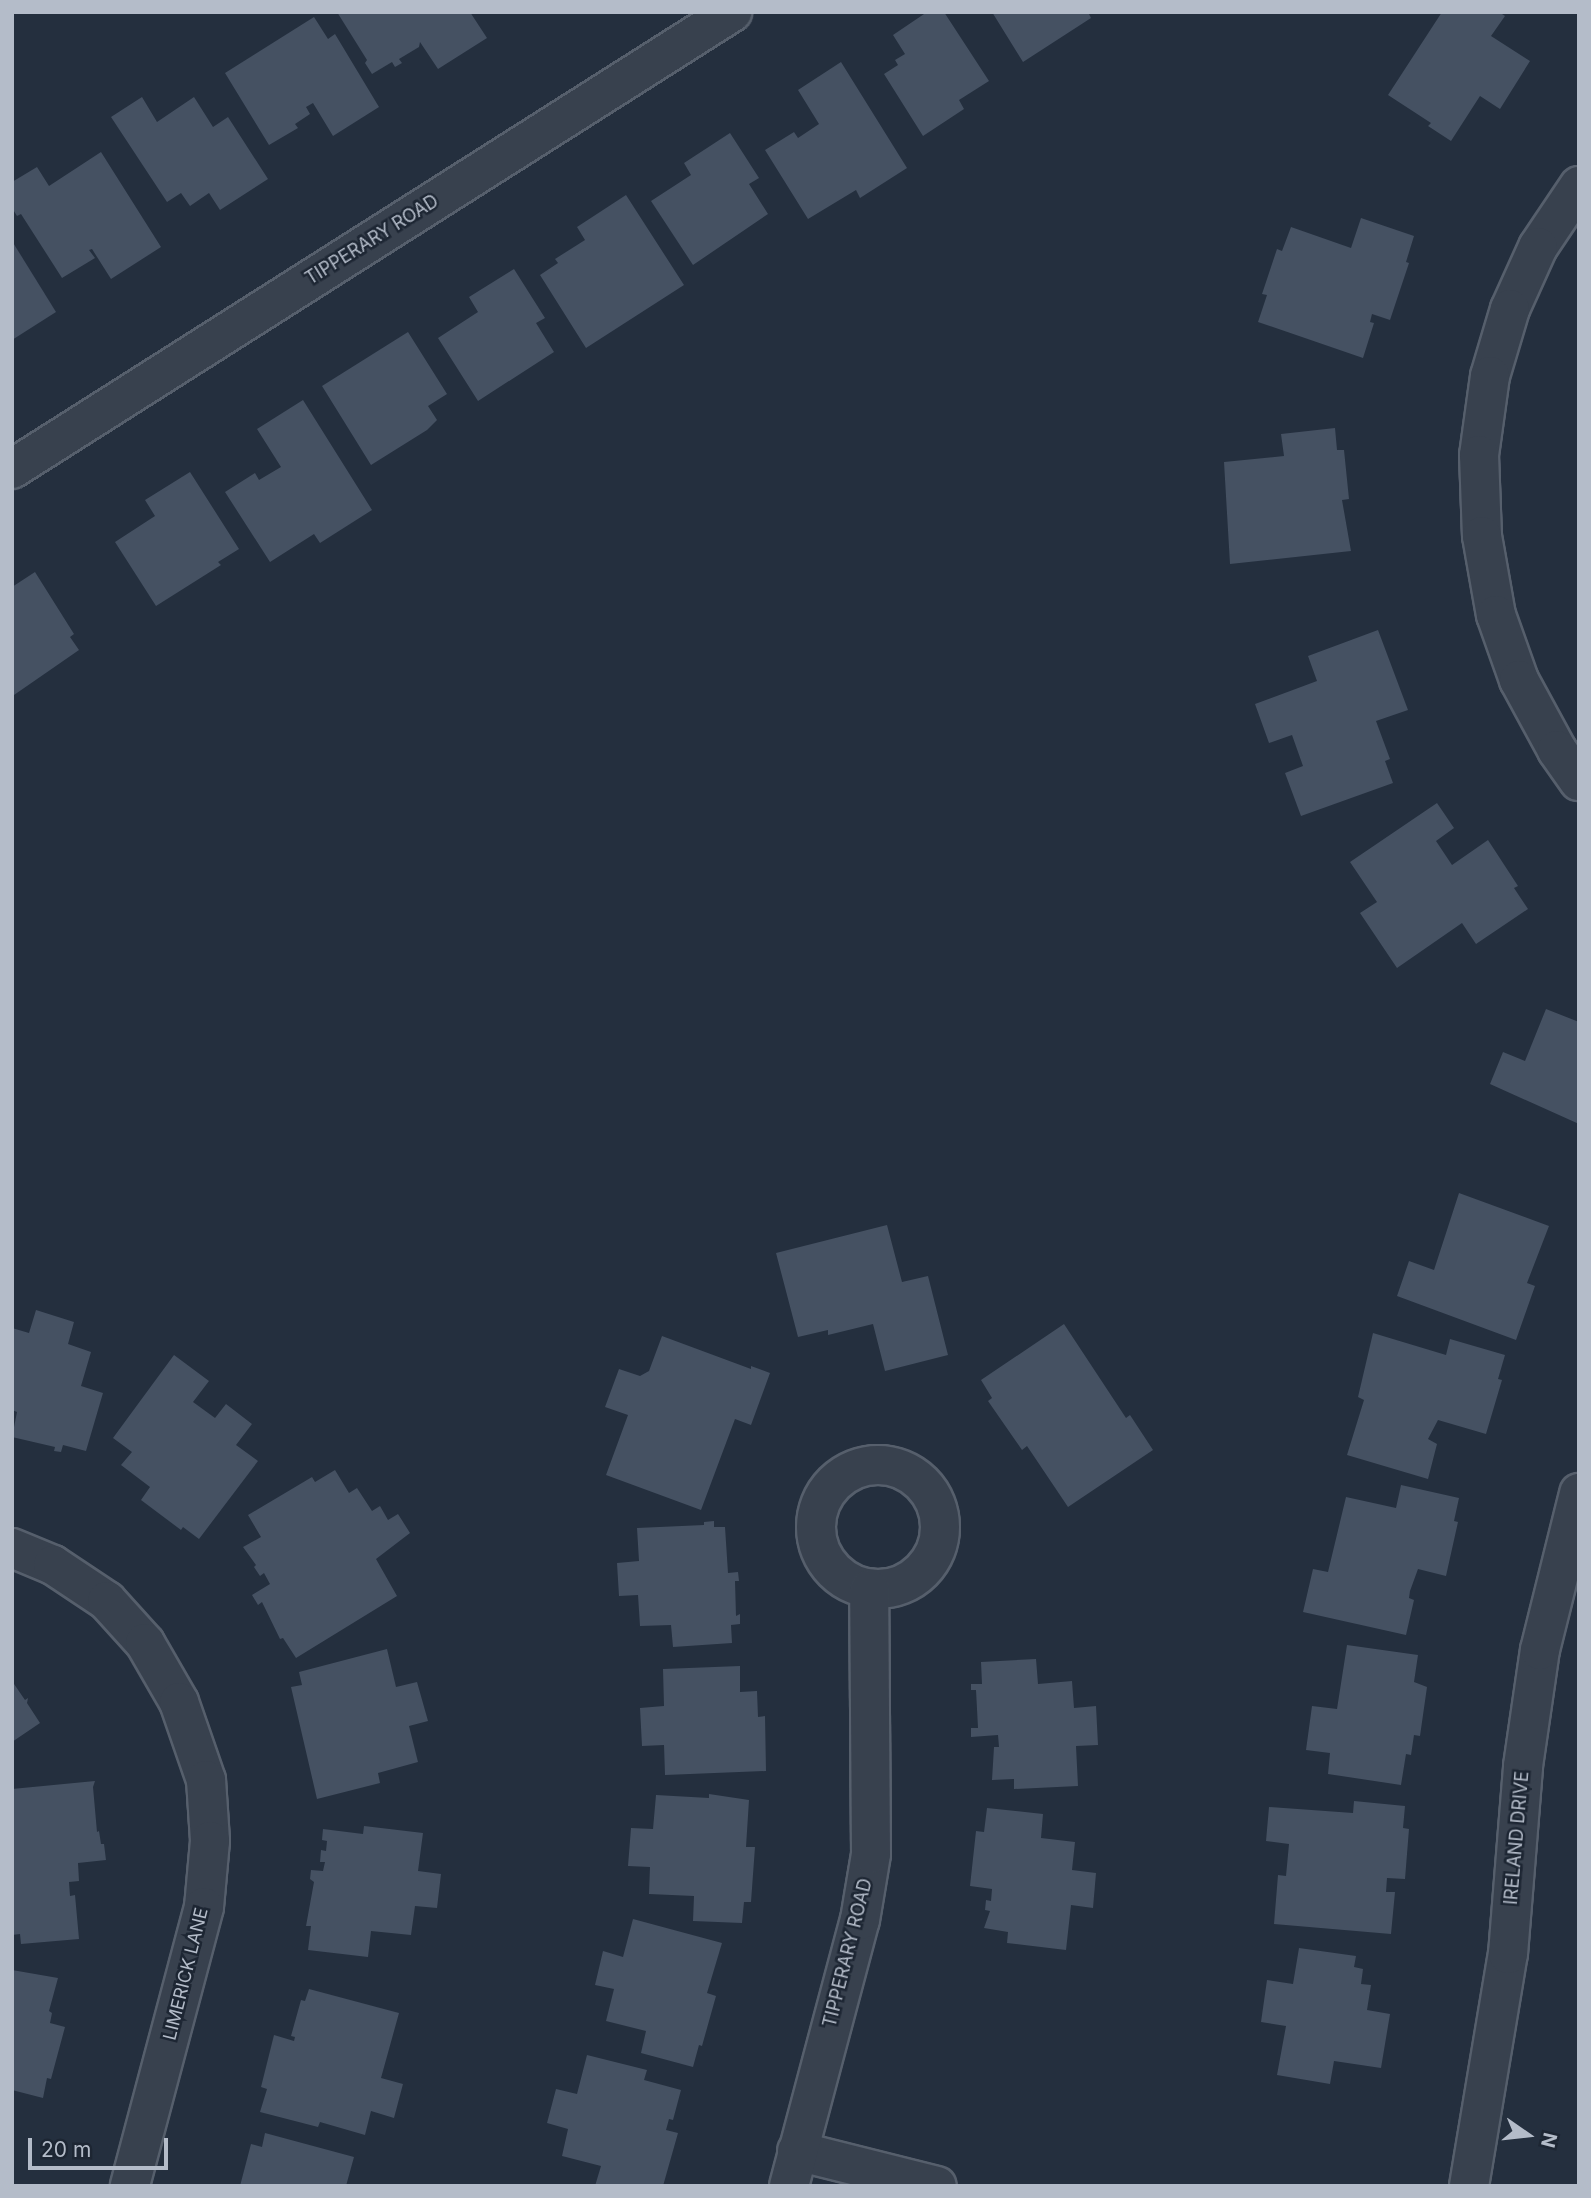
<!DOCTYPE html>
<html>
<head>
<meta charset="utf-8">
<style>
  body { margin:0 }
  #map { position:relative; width:1591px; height:2198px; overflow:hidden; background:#242f3e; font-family:Inter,sans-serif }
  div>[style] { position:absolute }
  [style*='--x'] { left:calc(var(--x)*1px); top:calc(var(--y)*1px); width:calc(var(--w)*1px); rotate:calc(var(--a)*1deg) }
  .building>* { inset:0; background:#455162 }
  .roads { filter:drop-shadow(2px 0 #565f6c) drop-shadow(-2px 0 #565f6c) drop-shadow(0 2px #565f6c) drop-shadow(0 -2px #565f6c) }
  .minor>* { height:38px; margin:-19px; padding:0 19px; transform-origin:19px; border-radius:19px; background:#38414e }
  .minor>.ring { margin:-19px; padding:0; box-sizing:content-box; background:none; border:38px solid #38414e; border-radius:50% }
  span { translate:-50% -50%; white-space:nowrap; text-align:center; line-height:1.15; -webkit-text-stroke:5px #1d2633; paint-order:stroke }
  .street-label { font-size:18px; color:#b4bcc9 }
  .frame { position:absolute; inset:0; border:14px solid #b4bcc9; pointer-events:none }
  .north { position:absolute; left:1493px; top:2100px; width:70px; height:70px; -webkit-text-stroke:5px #1d2633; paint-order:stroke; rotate:104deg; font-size:19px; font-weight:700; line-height:28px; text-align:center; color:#b4bcc9 }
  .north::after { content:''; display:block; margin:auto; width:24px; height:32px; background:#b4bcc9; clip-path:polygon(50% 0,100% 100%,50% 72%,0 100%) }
  .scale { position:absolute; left:28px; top:2138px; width:140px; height:32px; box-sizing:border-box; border:4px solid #b4bcc9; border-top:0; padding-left:9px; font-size:21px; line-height:24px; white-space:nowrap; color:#b4bcc9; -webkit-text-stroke:5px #1d2633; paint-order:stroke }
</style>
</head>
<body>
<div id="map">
  <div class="building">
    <i style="clip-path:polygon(337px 12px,470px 12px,487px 38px,438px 69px,420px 42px,419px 47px,399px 59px,402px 63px,395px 67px,392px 62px,372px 74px,365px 63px,367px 60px)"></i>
    <i style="clip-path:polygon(927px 12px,944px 12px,989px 81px,959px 100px,964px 109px,923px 136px,884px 74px,898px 65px,895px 60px,905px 54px,893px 35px)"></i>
    <i style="clip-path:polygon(992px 12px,1092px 12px,1089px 14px,1091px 18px,1023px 62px)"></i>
    <i style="clip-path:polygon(1442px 12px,1499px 12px,1505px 16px,1491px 36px,1530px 61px,1500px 109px,1480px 96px,1451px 141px,1428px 126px,1431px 123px,1388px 95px)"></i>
    <i style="clip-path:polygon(314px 17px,328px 39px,335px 34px,379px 107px,333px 136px,313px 103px,306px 107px,310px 114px,295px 124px,298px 128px,269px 145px,225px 73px)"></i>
    <i style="clip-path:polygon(841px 62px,907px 168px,860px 198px,856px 190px,808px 219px,765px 150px,794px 132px,798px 138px,819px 124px,798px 90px)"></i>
    <i style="clip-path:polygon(142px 97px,157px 122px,194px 97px,213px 127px,228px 117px,268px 179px,220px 210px,209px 193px,190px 206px,181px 193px,167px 202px,111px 117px)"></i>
    <i style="clip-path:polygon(730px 133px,759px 178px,749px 184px,768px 214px,693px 265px,651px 201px,691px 175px,684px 163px)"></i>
    <i style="clip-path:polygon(101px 152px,161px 247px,111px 279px,92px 249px,89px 250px,95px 258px,62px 278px,21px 214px,17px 216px,12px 208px,12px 182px,37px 167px,49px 186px)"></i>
    <i style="clip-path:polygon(626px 195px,684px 285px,586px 348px,540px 275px,558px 263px,555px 259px,585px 240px,577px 227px)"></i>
    <i style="clip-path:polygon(1361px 218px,1414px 236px,1406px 262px,1409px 263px,1390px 320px,1372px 314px,1370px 322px,1374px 323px,1363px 358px,1258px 322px,1267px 295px,1262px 294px,1277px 249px,1282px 251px,1291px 227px,1351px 248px)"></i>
    <i style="clip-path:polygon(12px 241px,56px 312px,12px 340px)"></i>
    <i style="clip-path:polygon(514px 269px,545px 318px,536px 323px,554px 352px,478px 401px,438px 338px,478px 312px,469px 297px)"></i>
    <i style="clip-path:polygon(408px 332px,447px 394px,428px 406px,437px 420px,427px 430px,371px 465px,322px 386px)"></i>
    <i style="clip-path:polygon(303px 400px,372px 510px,320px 543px,314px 534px,270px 562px,225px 492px,255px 473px,259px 480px,281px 467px,257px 429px)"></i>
    <i style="clip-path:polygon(1335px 428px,1337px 450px,1344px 450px,1349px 499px,1342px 500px,1351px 551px,1230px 564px,1224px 462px,1284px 456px,1281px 434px)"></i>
    <i style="clip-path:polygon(190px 472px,239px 549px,218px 562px,221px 565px,156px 606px,115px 542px,155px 516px,145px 500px)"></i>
    <i style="clip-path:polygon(35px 572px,74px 634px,70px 637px,79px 650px,14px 695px,12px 587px)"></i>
    <i style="clip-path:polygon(1378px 630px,1408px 710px,1376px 721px,1390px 759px,1385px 761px,1393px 783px,1301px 816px,1285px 773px,1303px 766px,1292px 735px,1269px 743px,1255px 704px,1317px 681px,1308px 656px)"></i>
    <i style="clip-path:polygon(1437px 803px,1454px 828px,1436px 841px,1452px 865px,1488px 840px,1518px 886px,1514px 888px,1528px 909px,1476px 944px,1462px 923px,1397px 968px,1360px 913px,1377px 902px,1350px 862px)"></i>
    <i style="clip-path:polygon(1546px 1009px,1579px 1022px,1579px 1124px,1490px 1084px,1503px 1052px,1525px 1061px)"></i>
    <i style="clip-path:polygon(1459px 1193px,1549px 1226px,1527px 1283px,1535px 1286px,1516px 1340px,1397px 1296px,1409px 1261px,1434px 1270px)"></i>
    <i style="clip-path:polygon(887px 1225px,902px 1282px,928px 1276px,948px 1355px,885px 1371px,873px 1324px,828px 1335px,828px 1330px,798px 1337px,776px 1253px)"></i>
    <i style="clip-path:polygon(36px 1310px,74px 1322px,68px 1344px,91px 1352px,81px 1386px,103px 1393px,86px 1451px,63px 1445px,61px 1452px,54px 1451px,55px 1447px,12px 1437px,17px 1412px,12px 1410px,12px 1328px,29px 1333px)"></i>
    <i style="clip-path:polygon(1064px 1324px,1126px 1418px,1130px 1415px,1153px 1450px,1068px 1507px,1027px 1446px,1022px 1450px,988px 1401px,992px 1398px,981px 1380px)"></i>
    <i style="clip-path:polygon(1373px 1333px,1446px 1355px,1450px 1339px,1505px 1355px,1498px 1379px,1502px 1380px,1486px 1434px,1438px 1420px,1428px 1439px,1437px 1444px,1428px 1479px,1347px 1455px,1364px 1400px,1358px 1397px)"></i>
    <i style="clip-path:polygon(662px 1336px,751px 1369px,751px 1366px,770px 1373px,751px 1425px,735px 1419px,701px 1510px,606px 1475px,628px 1415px,605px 1407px,619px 1369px,640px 1376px,649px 1371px)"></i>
    <i style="clip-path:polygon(174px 1355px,209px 1381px,193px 1402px,215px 1418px,226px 1404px,252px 1424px,236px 1445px,258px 1461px,199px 1539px,183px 1527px,181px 1530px,141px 1500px,150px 1487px,121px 1465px,132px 1452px,113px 1438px)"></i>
    <i style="clip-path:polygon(335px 1470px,349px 1493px,357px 1488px,372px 1511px,380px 1506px,388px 1520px,398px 1514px,410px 1533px,376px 1559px,397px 1596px,296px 1658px,283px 1638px,280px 1639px,262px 1602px,258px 1605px,252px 1595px,270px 1584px,264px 1573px,260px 1576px,254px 1567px,256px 1565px,243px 1547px,261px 1537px,248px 1515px,312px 1477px,315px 1482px)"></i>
    <i style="clip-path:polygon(1401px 1485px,1459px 1498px,1454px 1521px,1458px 1522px,1446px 1576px,1418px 1569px,1410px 1591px,1409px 1598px,1414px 1600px,1406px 1635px,1303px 1612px,1313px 1569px,1328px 1572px,1346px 1497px,1396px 1508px)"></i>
    <i style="clip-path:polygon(714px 1521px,714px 1527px,725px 1527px,728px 1573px,738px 1572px,739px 1581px,735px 1581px,736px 1616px,740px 1614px,740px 1624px,731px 1625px,732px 1643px,673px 1647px,671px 1625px,640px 1626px,638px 1595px,619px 1596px,617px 1563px,639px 1561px,637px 1528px,704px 1525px,704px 1522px)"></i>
    <i style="clip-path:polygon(1347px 1645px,1418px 1655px,1414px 1682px,1427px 1687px,1420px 1736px,1414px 1735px,1411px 1755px,1406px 1754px,1401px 1785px,1328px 1774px,1330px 1753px,1306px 1750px,1312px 1706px,1337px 1709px)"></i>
    <i style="clip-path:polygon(387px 1649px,396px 1687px,417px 1682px,428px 1721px,409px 1726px,418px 1762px,378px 1773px,380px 1783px,317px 1799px,291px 1687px,302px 1685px,299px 1672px)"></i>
    <i style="clip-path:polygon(1036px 1659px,1038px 1684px,1072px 1681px,1074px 1708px,1096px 1706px,1098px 1745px,1076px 1746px,1078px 1786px,1014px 1789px,1014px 1779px,992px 1780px,994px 1747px,999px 1747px,998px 1735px,971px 1737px,971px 1728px,978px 1728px,976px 1690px,971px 1690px,971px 1684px,982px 1684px,981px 1662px)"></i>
    <i style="clip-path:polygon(740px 1666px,740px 1692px,757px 1691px,758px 1717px,765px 1716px,766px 1771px,665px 1775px,664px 1745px,642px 1746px,640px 1708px,664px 1706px,663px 1669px)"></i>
    <i style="clip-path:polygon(12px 1681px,25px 1700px,28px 1698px,27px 1703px,40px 1723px,12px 1742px)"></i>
    <i style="clip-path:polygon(95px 1781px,93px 1787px,97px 1832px,99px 1831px,101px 1844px,104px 1844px,106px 1860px,78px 1863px,79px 1881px,69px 1882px,70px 1896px,75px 1895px,79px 1939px,21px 1944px,20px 1934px,12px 1935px,12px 1789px)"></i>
    <i style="clip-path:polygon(709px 1794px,749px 1800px,746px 1847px,755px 1847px,751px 1902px,744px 1902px,742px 1923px,693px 1921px,694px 1896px,649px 1894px,650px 1867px,628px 1866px,631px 1828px,653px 1829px,656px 1795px,709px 1798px)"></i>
    <i style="clip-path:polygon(1354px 1801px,1405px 1806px,1403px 1828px,1409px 1829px,1405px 1879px,1387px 1878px,1386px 1892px,1395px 1892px,1391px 1934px,1274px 1924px,1278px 1875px,1286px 1876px,1289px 1844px,1266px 1841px,1269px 1807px,1353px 1813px)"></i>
    <i style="clip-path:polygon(987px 1808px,1043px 1814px,1041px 1838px,1075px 1842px,1072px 1870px,1096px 1873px,1093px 1908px,1071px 1905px,1066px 1950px,1007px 1943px,1008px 1932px,984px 1928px,990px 1911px,985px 1910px,986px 1900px,991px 1901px,992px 1889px,970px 1886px,976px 1831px,984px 1832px)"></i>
    <i style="clip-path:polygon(364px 1826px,423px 1833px,418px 1871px,441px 1874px,437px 1908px,415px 1906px,411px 1935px,371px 1931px,368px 1957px,308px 1950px,311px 1926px,306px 1926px,314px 1882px,310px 1879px,311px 1870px,323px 1871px,325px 1862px,320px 1862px,321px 1850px,326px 1851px,327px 1841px,322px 1840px,323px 1829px,363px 1834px)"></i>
    <i style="clip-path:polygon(633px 1919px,722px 1943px,707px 1993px,716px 1996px,702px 2046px,699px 2045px,693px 2067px,641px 2053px,646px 2031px,606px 2021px,614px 1989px,595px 1985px,603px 1951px,623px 1957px)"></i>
    <i style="clip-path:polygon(1299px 1948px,1356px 1956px,1354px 1967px,1363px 1969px,1361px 1984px,1371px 1985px,1367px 2010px,1390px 2014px,1381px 2068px,1334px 2061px,1330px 2084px,1277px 2075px,1286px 2026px,1261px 2022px,1267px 1980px,1293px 1984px)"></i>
    <i style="clip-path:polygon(12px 1970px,58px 1978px,49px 2011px,52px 2013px,50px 2023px,65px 2027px,51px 2079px,47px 2078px,43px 2098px,12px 2090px)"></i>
    <i style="clip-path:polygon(309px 1989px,399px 2013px,381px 2078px,403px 2084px,394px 2118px,371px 2111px,365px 2135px,320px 2122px,318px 2127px,260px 2112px,267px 2089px,261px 2087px,274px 2035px,294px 2041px,295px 2037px,291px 2036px,301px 2000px,305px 2001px)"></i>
    <i style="clip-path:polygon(587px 2055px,647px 2070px,644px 2080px,681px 2090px,673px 2120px,669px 2119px,666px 2130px,678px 2133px,663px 2186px,595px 2186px,601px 2166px,562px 2156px,568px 2129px,547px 2123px,556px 2089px,577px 2094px)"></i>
    <i style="clip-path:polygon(265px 2133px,354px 2157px,346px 2186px,240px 2186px,251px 2144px,262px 2147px)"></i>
  </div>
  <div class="roads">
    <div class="minor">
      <i style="--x:1579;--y:186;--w:73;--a:123.9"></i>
      <i style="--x:1538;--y:247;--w:68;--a:114.3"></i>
      <i style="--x:1510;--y:309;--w:70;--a:106.6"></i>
      <i style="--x:1490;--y:376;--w:80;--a:97.9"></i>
      <i style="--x:1479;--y:455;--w:81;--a:87.9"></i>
      <i style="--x:1482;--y:536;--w:80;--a:80"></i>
      <i style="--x:1496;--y:615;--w:69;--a:70.5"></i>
      <i style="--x:1519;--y:680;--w:80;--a:61.5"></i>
      <i style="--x:1557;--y:750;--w:38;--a:55"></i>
      <i style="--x:12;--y:469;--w:853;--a:-32.4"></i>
      <i class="ring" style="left:816px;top:1465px;width:86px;height:86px"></i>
      <i style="--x:12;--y:1548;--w:44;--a:22.5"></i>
      <i style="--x:53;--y:1565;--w:65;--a:33.7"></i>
      <i style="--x:107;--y:1601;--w:57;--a:47.9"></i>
      <i style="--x:145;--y:1643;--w:68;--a:60"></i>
      <i style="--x:179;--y:1702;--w:83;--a:70.9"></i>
      <i style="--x:206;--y:1780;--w:61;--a:86.2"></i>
      <i style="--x:210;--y:1841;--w:66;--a:95.2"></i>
      <i style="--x:204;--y:1907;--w:289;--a:104.9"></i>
      <i style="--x:797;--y:2151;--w:144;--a:14"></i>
      <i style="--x:789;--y:2186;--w:275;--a:-75.1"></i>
      <i style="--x:860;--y:1920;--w:67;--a:-80.5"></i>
      <i style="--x:871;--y:1854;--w:265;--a:-90.4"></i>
      <i style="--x:1469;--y:2186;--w:235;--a:-80.5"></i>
      <i style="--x:1508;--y:1954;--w:189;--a:-85.4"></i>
      <i style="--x:1523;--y:1766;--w:117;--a:-81.7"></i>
      <i style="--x:1540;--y:1650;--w:162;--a:-76"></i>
    </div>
  </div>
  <div class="street-label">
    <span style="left:372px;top:240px;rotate:-32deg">TIPPERARY ROAD</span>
    <span style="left:1517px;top:1838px;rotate:-85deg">IRELAND DRIVE</span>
    <span style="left:848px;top:1953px;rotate:-76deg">TIPPERARY ROAD</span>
    <span style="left:186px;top:1974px;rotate:-76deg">LIMERICK LANE</span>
  </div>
  <div class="frame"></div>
  <div class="north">N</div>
  <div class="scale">20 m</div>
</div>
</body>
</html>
